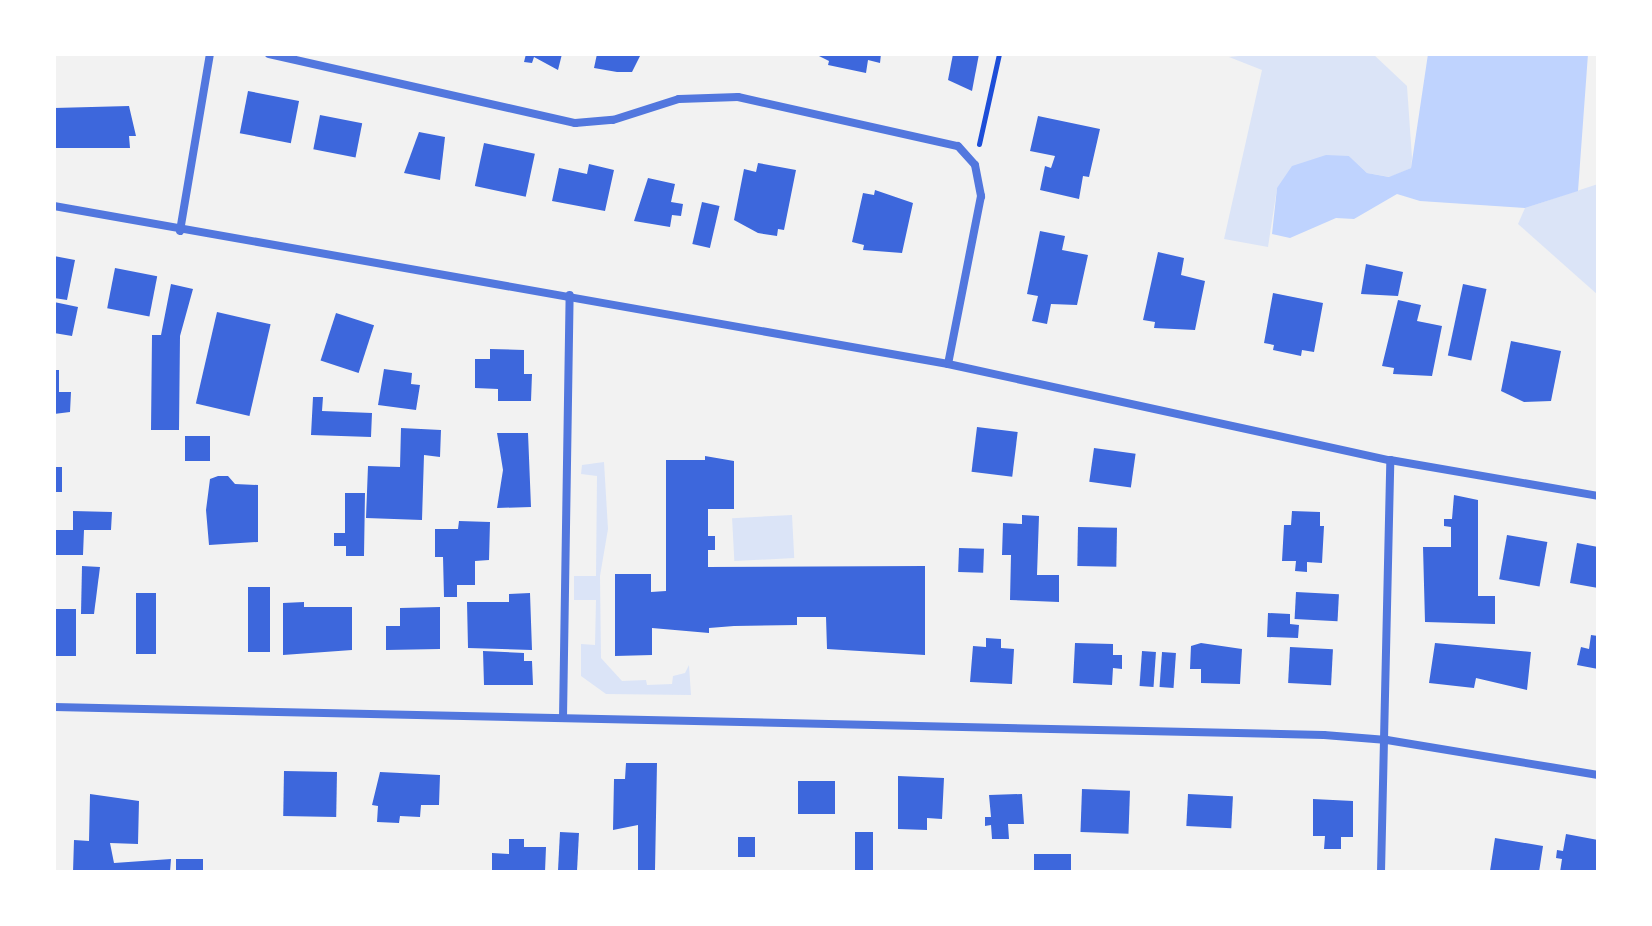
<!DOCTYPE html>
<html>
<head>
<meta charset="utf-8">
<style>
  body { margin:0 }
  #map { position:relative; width:1652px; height:926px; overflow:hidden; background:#f2f2f2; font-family:Overpass,sans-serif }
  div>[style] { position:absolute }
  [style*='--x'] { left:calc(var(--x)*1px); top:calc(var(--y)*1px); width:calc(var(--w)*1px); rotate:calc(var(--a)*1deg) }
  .green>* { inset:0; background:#dbe4f7; transform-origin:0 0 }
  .water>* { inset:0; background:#bfd3fe }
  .building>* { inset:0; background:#3d67dc; transform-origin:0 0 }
  .path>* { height:5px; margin:-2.5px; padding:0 2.5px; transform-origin:2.5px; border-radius:2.5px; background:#1d4ed8 }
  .minor>* { height:8px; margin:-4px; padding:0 4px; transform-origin:4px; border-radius:4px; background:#5277de }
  span { translate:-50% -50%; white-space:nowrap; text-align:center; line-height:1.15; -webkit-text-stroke:8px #fff; paint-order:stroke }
  .frame { position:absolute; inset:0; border:56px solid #fff; pointer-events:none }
</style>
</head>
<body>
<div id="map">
  <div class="green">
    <i style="clip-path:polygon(1259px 54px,1373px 54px,1407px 86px,1412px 158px,1411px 168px,1390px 177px,1367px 173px,1349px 156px,1277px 188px,1268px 247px,1224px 239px,1262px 70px,1229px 57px)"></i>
    <i style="clip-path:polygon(1598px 184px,1598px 295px,1518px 224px,1525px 208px)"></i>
    <i style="clip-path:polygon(604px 462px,608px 529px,600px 576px,601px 658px,622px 681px,646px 680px,647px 685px,672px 684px,673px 676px,685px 673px,689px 665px,691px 695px,606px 694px,581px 676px,581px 644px,595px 645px,596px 600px,574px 600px,574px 576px,596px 576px,597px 476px,581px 474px,582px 465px)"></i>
    <i style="left:792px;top:515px;width:43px;height:60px;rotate:87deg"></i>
  </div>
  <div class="water">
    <i style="clip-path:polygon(1428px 54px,1588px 54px,1578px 191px,1525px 208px,1420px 201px,1397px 194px,1354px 219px,1336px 218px,1290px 238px,1272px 234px,1277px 188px,1292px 166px,1326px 155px,1349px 156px,1367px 173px,1389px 177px,1411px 168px)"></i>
  </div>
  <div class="building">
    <i style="clip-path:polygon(526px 54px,562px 54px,558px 70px,534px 57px,532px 63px,524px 62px)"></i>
    <i style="clip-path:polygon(597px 54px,641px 54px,632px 72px,617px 72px,594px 68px)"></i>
    <i style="clip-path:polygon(815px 54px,881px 54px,880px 63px,868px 60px,866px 73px,828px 65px,829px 61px)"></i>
    <i style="clip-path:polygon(953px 54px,979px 54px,972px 91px,948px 80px)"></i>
    <i style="left:248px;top:91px;width:52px;height:43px;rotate:11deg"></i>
    <i style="clip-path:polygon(129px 106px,136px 136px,129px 136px,130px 148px,54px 148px,54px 108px)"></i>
    <i style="left:320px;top:115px;width:43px;height:35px;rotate:11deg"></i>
    <i style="clip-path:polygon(1038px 116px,1100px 129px,1089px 177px,1083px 176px,1079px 199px,1040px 190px,1045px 166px,1051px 168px,1055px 156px,1030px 151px)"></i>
    <i style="clip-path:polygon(419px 132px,445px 137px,440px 180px,404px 173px)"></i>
    <i style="left:484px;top:143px;width:52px;height:44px;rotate:12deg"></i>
    <i style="clip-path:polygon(758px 163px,796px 170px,784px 230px,778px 229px,777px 236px,758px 233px,734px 220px,744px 169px,756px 172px)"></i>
    <i style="clip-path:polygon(589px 164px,614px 170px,605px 211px,552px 201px,559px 168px,587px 174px)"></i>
    <i style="clip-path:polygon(648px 178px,675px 184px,671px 202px,683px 204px,681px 216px,672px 215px,670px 227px,634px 221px)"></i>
    <i style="clip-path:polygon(875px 190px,913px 203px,902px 253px,863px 250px,864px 245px,852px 242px,863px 193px,874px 195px)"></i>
    <i style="left:702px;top:202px;width:18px;height:43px;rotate:13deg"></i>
    <i style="clip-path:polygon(1040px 231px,1065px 236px,1062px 250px,1088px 255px,1077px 305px,1051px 304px,1047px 324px,1032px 321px,1038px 296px,1027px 294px)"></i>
    <i style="clip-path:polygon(1158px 252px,1184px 258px,1181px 275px,1205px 281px,1195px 330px,1154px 328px,1155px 322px,1143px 320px)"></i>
    <i style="clip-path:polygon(54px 256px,75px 260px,67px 300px,54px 298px)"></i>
    <i style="clip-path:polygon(1366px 264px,1403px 272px,1398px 296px,1361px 294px)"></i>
    <i style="left:115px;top:268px;width:43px;height:41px;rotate:11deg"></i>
    <i style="clip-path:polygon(171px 284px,193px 289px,180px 336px,179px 430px,151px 430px,152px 335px,161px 335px)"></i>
    <i style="left:1463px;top:284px;width:24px;height:73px;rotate:12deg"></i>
    <i style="clip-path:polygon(1273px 293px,1323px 303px,1314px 352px,1302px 350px,1301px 356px,1273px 350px,1274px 345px,1264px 343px)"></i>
    <i style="clip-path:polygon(1398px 300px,1421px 305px,1417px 321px,1442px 326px,1432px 376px,1393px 374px,1394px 368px,1382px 366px)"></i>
    <i style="clip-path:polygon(54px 302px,78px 307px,72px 336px,54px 333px)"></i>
    <i style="left:217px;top:312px;width:55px;height:94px;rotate:13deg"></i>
    <i style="left:336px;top:313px;width:40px;height:50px;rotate:18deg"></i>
    <i style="clip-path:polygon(1511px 341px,1561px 351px,1551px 401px,1524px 402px,1501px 391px)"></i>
    <i style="clip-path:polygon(490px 349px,524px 350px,524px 374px,532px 374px,531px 401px,498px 401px,498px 389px,475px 388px,475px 359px,490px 359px)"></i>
    <i style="clip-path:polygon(384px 369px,412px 373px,411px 384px,420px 385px,416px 410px,378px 405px)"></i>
    <i style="clip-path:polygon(54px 370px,59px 370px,59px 392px,71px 392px,70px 412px,54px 414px)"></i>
    <i style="clip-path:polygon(313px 397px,323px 397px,322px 411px,372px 413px,371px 437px,311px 435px)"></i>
    <i style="left:977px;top:427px;width:41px;height:45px;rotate:7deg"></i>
    <i style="clip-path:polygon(401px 428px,441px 430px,440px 457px,424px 455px,422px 520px,366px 518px,368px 466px,400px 467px)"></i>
    <i style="clip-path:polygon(497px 433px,528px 433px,531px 507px,497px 508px,503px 470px)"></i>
    <i style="left:185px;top:436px;width:25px;height:25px"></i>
    <i style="left:1094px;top:448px;width:42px;height:34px;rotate:8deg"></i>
    <i style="clip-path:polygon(705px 456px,734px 461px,734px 509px,708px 509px,708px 536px,715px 536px,715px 550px,708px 550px,708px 567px,925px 566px,925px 655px,827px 649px,826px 617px,797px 617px,797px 625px,734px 626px,709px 628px,709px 633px,652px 628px,652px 655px,615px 656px,615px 574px,651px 574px,651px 592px,666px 591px,666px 460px,705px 460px)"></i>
    <i style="left:54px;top:467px;width:8px;height:25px"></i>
    <i style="clip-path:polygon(218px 476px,228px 476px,235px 484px,258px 485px,258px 542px,209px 545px,206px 510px,210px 479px)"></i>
    <i style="clip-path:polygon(345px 493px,365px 493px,364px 556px,346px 556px,346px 546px,334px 546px,334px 533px,345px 533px)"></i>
    <i style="clip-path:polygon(1454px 495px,1478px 500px,1478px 596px,1495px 596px,1495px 624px,1425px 622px,1423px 547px,1451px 547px,1451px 527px,1444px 526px,1444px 519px,1452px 519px)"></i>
    <i style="clip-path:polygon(73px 511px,112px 512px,111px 530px,84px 530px,83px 555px,54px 555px,54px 530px,73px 530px)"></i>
    <i style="clip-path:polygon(1292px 511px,1320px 512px,1320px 526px,1324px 526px,1322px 563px,1307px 562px,1307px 572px,1295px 571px,1296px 561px,1282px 561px,1284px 525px,1291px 525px)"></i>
    <i style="clip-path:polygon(1022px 515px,1039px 516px,1037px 575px,1059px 575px,1059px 602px,1010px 600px,1011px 555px,1002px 555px,1003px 523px,1022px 524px)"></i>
    <i style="clip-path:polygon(459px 521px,490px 522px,489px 560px,475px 561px,475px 585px,457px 585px,457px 597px,444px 597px,443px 557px,435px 557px,435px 529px,458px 529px)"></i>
    <i style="left:1078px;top:527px;width:39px;height:39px;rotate:1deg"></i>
    <i style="left:1507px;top:535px;width:41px;height:45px;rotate:10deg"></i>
    <i style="clip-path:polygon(1577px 543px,1598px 547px,1598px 588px,1570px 583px)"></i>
    <i style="left:959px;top:548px;width:25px;height:24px;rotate:2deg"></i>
    <i style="clip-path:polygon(82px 566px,100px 567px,94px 614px,81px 614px)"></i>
    <i style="left:248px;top:587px;width:22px;height:65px"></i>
    <i style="left:1296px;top:592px;width:43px;height:27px;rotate:3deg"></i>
    <i style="left:136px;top:593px;width:20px;height:61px"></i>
    <i style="clip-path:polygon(530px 593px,532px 650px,468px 648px,467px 602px,509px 602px,509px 594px)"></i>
    <i style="clip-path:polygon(304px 602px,304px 607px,352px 607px,352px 650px,283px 655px,283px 603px)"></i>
    <i style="clip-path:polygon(440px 607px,440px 649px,386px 650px,386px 626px,400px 626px,400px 608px)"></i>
    <i style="left:54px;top:609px;width:22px;height:47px"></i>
    <i style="clip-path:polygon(1268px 613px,1290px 614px,1290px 624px,1299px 625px,1298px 638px,1267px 637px)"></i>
    <i style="clip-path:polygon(1591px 635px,1598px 636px,1598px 669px,1577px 665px,1581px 647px,1589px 649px)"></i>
    <i style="clip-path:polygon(986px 638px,1001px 639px,1001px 648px,1014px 649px,1012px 684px,970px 682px,973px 646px,986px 647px)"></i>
    <i style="clip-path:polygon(1075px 643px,1113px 644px,1113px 655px,1122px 655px,1122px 669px,1113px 668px,1112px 685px,1073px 683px)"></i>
    <i style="clip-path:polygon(1201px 643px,1242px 649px,1240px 684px,1201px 683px,1201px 669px,1190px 669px,1191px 646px)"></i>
    <i style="clip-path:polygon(1435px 643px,1531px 652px,1527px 690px,1476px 678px,1474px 688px,1429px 683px)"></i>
    <i style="left:1290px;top:647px;width:43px;height:36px;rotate:3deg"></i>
    <i style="clip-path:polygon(483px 651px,524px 653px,524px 661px,532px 661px,533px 685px,484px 685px)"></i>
    <i style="left:1142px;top:651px;width:14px;height:35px;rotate:4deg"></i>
    <i style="left:1162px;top:652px;width:14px;height:35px;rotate:4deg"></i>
    <i style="clip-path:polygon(626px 763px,657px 763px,655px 870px,638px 870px,638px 825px,613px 830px,614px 779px,625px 779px)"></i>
    <i style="left:284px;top:771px;width:53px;height:45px;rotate:1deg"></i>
    <i style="clip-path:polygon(380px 772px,440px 775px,439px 805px,421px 805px,420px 817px,400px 816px,399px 823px,377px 822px,378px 806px,372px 805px)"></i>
    <i style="clip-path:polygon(898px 776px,944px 778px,942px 819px,927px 818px,927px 830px,898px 829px)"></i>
    <i style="left:835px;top:781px;width:33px;height:37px;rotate:90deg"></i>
    <i style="left:1082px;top:789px;width:48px;height:43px;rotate:2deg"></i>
    <i style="clip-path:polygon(90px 794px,139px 801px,138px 844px,110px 843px,114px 863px,171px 859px,170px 872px,73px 872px,74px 840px,89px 841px)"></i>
    <i style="clip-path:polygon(1022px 794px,1024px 824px,1008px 824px,1009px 839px,992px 839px,991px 825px,985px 826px,985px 817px,991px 817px,989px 795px)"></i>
    <i style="left:1188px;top:794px;width:45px;height:32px;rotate:3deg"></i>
    <i style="clip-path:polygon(1313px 799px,1353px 801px,1353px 837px,1341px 837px,1341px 849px,1324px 849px,1325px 836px,1313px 836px)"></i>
    <i style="left:560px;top:832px;width:19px;height:40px;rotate:3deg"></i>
    <i style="left:855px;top:832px;width:18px;height:40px"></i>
    <i style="clip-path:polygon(1566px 834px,1598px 840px,1598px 872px,1560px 872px,1562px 859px,1556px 858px,1557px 850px,1563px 851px)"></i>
    <i style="left:738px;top:837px;width:17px;height:20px"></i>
    <i style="clip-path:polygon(1495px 838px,1543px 846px,1539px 872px,1490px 871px)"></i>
    <i style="clip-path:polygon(509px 839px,524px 839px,524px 847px,546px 847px,545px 872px,492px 872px,492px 853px,509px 854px)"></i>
    <i style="left:1034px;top:854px;width:37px;height:18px"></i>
    <i style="left:176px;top:859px;width:27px;height:13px"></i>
  </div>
  <div class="path">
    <i style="--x:979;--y:144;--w:92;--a:-77.5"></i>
  </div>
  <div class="minor">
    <i style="--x:269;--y:54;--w:314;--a:12.7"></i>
    <i style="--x:575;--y:123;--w:38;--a:-5"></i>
    <i style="--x:613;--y:120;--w:69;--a:-17.7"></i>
    <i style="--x:679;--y:99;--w:59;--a:-1.9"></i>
    <i style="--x:738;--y:97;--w:225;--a:12.6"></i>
    <i style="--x:958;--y:146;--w:25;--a:48"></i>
    <i style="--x:975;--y:165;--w:32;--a:79"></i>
    <i style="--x:981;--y:196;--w:171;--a:101.1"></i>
    <i style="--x:54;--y:206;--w:908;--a:10.02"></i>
    <i style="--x:948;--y:364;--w:452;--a:12.3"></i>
    <i style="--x:1390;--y:460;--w:211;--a:9.8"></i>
    <i style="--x:180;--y:231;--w:180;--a:-80.4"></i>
    <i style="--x:54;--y:707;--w:1270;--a:1.26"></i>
    <i style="--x:1324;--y:735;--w:63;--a:4.5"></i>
    <i style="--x:1387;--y:740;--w:214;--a:9.4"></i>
    <i style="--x:563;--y:718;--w:423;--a:-89.1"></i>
    <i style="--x:1381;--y:872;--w:412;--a:-88.7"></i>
  </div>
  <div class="frame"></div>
</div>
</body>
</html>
